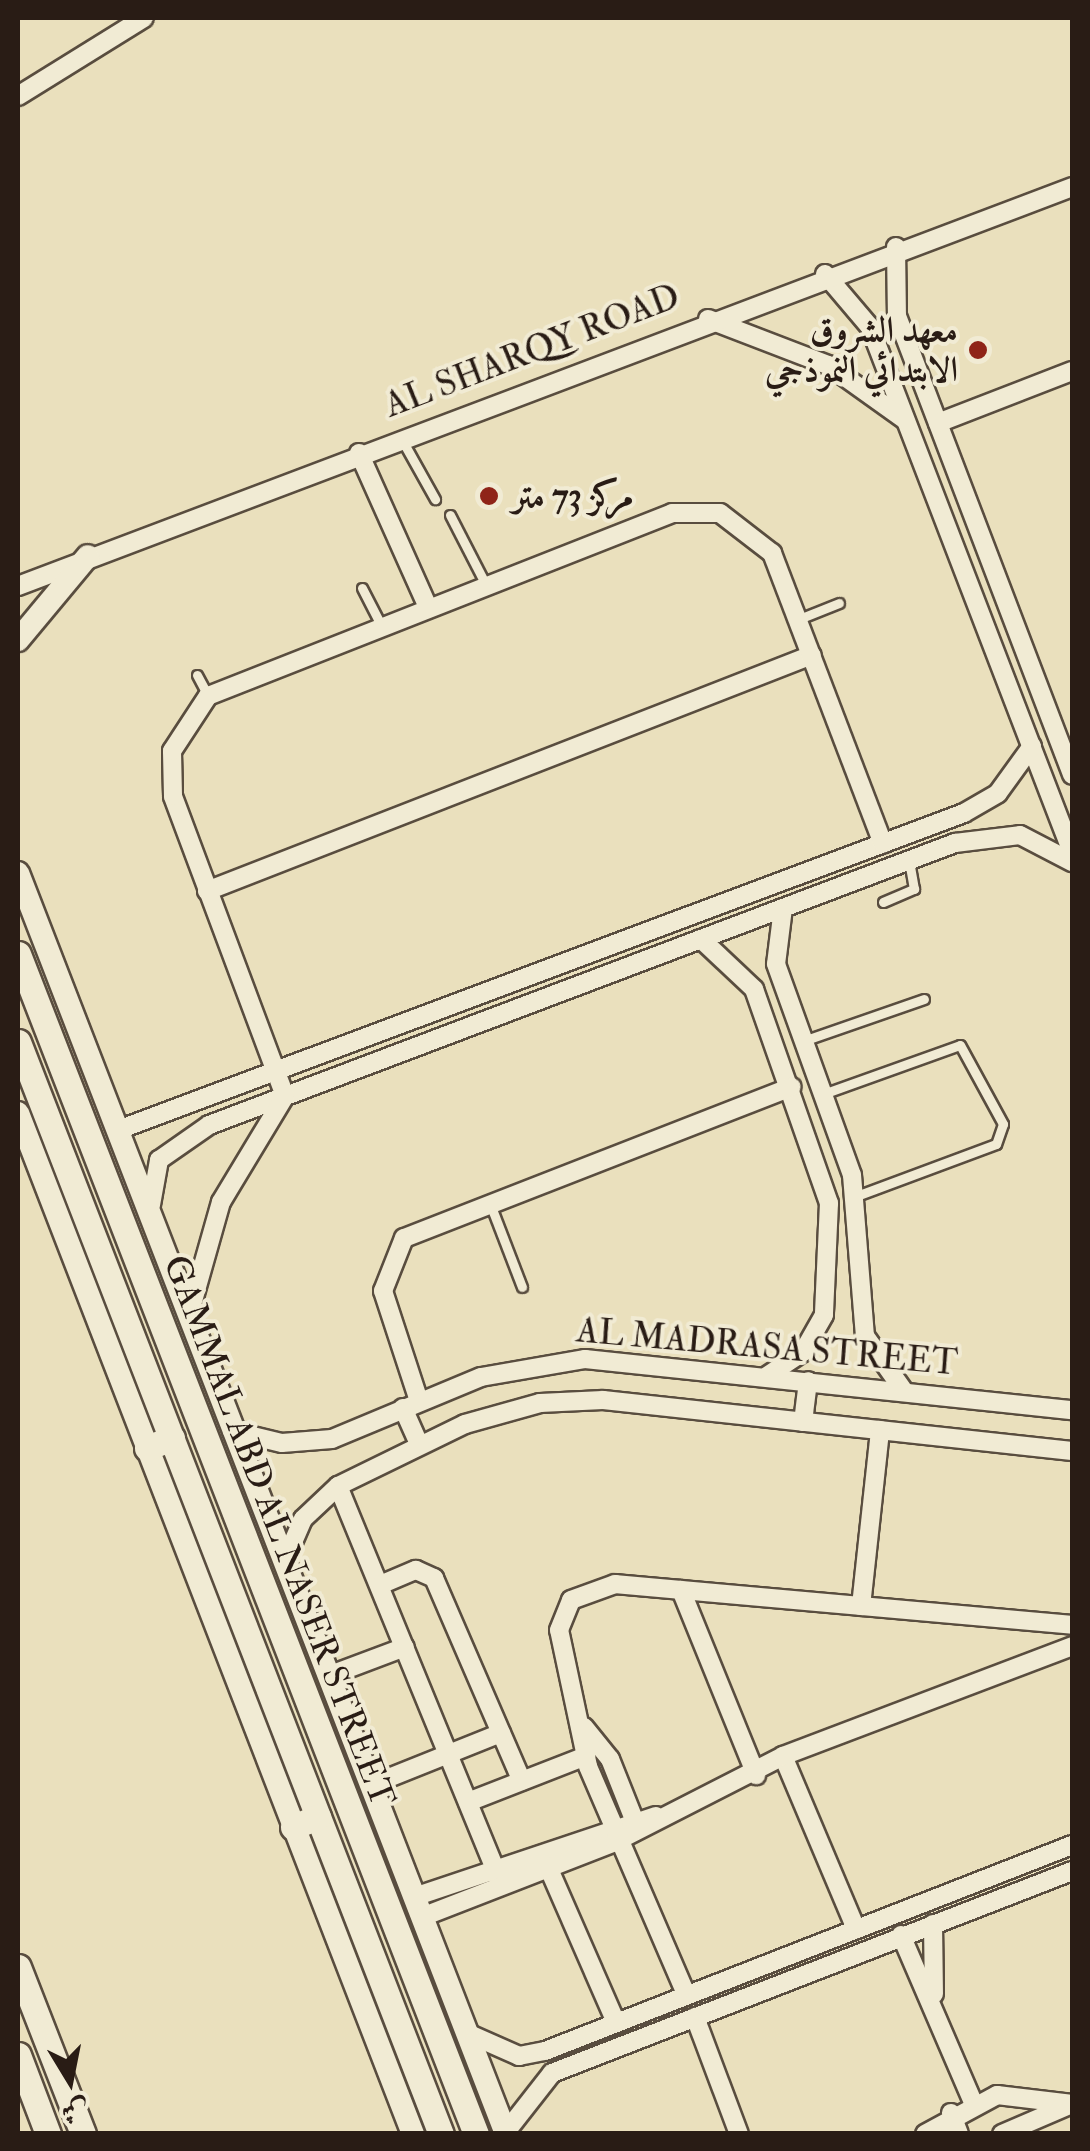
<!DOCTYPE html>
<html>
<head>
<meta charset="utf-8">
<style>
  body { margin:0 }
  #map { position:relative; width:1090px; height:2151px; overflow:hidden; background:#eae0bd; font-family:"IM FELL Double Pica",Amiri,serif }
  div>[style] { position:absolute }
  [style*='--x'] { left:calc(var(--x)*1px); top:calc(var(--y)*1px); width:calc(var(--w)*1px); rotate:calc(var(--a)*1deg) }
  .roads { filter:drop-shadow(2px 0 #594d3f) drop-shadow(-2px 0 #594d3f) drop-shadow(0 2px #594d3f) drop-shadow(0 -2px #594d3f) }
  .service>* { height:9px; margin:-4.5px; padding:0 4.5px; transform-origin:4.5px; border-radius:4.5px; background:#f1ebd4 }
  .minor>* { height:18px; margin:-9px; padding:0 9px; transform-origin:9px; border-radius:9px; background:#f1ebd4 }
  .tertiary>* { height:22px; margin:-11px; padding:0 11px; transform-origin:11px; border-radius:11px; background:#f1ebd4 }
  .secondary>* { height:25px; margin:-12.5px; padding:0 12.5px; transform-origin:12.5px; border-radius:12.5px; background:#f1ebd4 }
  .dots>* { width:28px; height:28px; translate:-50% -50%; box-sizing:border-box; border:5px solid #f1ebd4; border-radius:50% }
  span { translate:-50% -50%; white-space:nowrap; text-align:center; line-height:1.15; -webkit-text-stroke:8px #f1ebd4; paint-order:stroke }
  .poi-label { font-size:35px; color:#291c15; font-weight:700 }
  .right { translate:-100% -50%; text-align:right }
  .left { translate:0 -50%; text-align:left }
  .street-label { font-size:35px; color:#291c15 }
  .frame { position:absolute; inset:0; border:20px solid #291c15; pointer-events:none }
  .north { position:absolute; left:20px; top:2031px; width:100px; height:100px; -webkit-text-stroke:8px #f1ebd4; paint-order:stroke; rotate:170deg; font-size:28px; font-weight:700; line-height:40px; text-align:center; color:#291c15 }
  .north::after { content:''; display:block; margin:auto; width:35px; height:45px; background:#291c15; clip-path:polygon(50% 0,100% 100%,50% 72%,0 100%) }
</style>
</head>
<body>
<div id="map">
  <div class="roads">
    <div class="service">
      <i style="--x:402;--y:440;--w:68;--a:60.8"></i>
      <i style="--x:450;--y:515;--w:79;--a:62.8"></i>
      <i style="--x:362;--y:588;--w:42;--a:62.8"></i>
      <i style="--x:799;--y:619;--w:43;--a:-21.8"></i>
      <i style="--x:197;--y:675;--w:24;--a:62"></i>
      <i style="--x:883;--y:902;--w:34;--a:-23"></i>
      <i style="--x:914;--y:889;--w:28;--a:-100"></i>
      <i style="--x:803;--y:1041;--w:128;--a:-19.1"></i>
      <i style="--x:823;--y:1094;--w:145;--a:-19.7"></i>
      <i style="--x:960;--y:1045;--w:90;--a:61.4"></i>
      <i style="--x:1003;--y:1124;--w:21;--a:109"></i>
      <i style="--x:996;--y:1144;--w:149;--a:159.6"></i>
      <i style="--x:489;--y:1201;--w:92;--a:69"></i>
    </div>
    <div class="minor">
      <i style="--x:18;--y:96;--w:148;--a:-31.8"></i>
      <i style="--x:896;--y:247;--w:69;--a:89.2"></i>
      <i style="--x:897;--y:316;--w:491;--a:69.1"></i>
      <i style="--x:825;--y:274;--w:70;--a:49.7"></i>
      <i style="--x:870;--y:327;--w:563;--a:68.96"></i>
      <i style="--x:708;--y:319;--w:129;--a:21"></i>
      <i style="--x:828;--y:365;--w:95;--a:35.5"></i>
      <i style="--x:938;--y:423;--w:144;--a:-21.2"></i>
      <i style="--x:359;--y:453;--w:169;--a:65.9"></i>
      <i style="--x:18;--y:586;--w:1127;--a:-20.73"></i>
      <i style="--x:207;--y:891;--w:649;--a:-21.31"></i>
      <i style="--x:783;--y:908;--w:56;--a:97.1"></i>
      <i style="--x:776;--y:964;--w:224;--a:70.2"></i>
      <i style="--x:852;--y:1175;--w:162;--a:85.4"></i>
      <i style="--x:865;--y:1336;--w:67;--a:54.7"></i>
      <i style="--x:701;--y:939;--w:73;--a:43.3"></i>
      <i style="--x:754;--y:989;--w:227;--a:70.7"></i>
      <i style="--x:829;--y:1203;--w:112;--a:92.6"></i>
      <i style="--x:824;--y:1315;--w:43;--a:119.6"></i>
      <i style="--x:803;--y:1352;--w:43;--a:146.3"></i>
      <i style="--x:118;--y:1130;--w:903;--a:-20.54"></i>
      <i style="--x:964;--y:813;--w:39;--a:-30"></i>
      <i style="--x:998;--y:793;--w:58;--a:-54.1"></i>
      <i style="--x:151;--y:1205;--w:46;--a:-79.9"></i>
      <i style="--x:159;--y:1160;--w:61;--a:-35"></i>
      <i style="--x:209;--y:1125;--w:798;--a:-20.71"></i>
      <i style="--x:955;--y:843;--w:65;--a:-7"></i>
      <i style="--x:1020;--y:835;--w:59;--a:27.4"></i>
      <i style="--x:189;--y:1315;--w:117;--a:-74.2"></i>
      <i style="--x:221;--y:1202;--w:124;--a:-58.9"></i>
      <i style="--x:285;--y:1096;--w:320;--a:-110.5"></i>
      <i style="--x:173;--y:796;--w:45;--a:-91.3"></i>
      <i style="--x:172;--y:751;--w:66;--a:-56.8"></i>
      <i style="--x:208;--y:696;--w:499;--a:-21.5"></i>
      <i style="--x:672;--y:513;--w:48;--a:0"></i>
      <i style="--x:720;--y:513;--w:66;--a:37.6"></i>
      <i style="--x:772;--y:553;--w:311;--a:69.1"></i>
      <i style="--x:419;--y:1401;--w:116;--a:-108.1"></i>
      <i style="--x:383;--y:1291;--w:57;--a:-68.4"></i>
      <i style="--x:404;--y:1238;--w:416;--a:-21.3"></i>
      <i style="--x:403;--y:1408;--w:39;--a:66"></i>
      <i style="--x:803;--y:1422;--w:41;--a:-83"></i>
      <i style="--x:232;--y:1431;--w:51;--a:13.5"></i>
      <i style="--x:282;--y:1443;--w:50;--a:-4.6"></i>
      <i style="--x:332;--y:1439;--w:161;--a:-22.6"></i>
      <i style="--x:481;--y:1377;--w:106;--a:-9.8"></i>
      <i style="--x:585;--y:1359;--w:490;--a:6"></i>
      <i style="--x:338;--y:1486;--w:431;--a:67.7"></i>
      <i style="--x:284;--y:1563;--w:48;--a:-66.6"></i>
      <i style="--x:303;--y:1519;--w:48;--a:-43.3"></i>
      <i style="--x:338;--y:1486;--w:141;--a:-26"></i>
      <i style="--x:465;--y:1424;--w:78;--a:-15.6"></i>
      <i style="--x:540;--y:1403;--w:63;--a:-2.7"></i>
      <i style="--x:603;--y:1400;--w:472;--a:6.2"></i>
      <i style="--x:380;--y:1585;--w:39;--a:-23"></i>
      <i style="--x:416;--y:1570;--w:20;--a:24"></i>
      <i style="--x:434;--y:1578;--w:221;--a:66.6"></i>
      <i style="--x:681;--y:1590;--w:200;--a:67.9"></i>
      <i style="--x:861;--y:1606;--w:177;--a:-83.8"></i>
      <i style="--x:328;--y:1676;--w:82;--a:-20.6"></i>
      <i style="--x:584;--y:1727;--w:41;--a:50.9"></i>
      <i style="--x:610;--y:1759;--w:73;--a:68.3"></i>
      <i style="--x:783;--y:1756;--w:188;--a:67.1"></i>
      <i style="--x:371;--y:1785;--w:140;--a:-21.8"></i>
      <i style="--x:468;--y:1802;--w:127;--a:-21.3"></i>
      <i style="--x:549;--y:1869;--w:167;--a:66.4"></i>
      <i style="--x:414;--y:1897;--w:255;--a:-18.5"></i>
      <i style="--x:422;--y:1917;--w:207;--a:-21.2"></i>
      <i style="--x:615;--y:1842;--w:189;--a:-27.1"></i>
      <i style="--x:783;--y:1756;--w:309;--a:-20.8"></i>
      <i style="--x:933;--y:1924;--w:70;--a:89.2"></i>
      <i style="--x:901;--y:1935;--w:182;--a:66.7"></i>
      <i style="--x:686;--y:1994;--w:248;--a:-113.3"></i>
      <i style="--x:588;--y:1766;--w:139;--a:-102"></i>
      <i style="--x:559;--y:1630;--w:32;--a:-68"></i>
      <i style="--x:571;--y:1600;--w:47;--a:-20"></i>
      <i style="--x:615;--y:1584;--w:459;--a:5.1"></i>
      <i style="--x:695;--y:2017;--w:125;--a:69.4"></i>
      <i style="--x:467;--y:2033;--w:57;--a:23.9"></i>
      <i style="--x:519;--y:2056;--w:26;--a:-11"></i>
      <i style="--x:545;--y:2051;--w:566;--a:-21.35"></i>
      <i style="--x:951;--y:2113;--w:22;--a:69"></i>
      <i style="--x:505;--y:2133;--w:76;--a:-51.9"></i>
      <i style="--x:552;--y:2073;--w:558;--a:-21.23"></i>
      <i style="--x:925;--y:2134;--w:82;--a:-28.4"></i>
      <i style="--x:997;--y:2095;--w:76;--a:6.8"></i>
      <i style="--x:1002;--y:2134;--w:76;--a:-23.2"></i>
    </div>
    <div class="tertiary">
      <i style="--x:18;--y:640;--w:109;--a:-50.2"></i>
      <i style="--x:18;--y:873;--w:1352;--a:68.84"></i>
      <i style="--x:18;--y:1113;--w:1095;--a:68.85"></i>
    </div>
    <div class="secondary">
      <i style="--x:18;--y:954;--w:1266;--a:68.79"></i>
      <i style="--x:18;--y:1042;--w:1171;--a:68.83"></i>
      <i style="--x:147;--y:1448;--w:27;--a:-22"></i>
      <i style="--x:293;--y:1827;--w:27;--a:-22"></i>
      <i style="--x:18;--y:1967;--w:179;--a:68.7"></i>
      <i style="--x:18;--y:2055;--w:85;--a:69.2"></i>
    </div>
  </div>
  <div class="dots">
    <i style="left:978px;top:350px;background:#8f2418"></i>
    <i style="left:489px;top:496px;background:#8f2418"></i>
  </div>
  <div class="poi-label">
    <span class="right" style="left:958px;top:350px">معهد الشروق<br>الابتدائي النموذجي</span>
    <span class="left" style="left:512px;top:496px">مركز 73 متر</span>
  </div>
  <div class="street-label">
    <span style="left:532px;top:351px;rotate:-21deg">AL SHARQY ROAD</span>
    <span style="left:767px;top:1347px;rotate:5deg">AL MADRASA STREET</span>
    <span style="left:279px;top:1531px;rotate:69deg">GAMMAL ABD AL NASER STREET</span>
  </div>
  <div class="frame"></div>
  <div class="north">ش</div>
</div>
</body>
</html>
